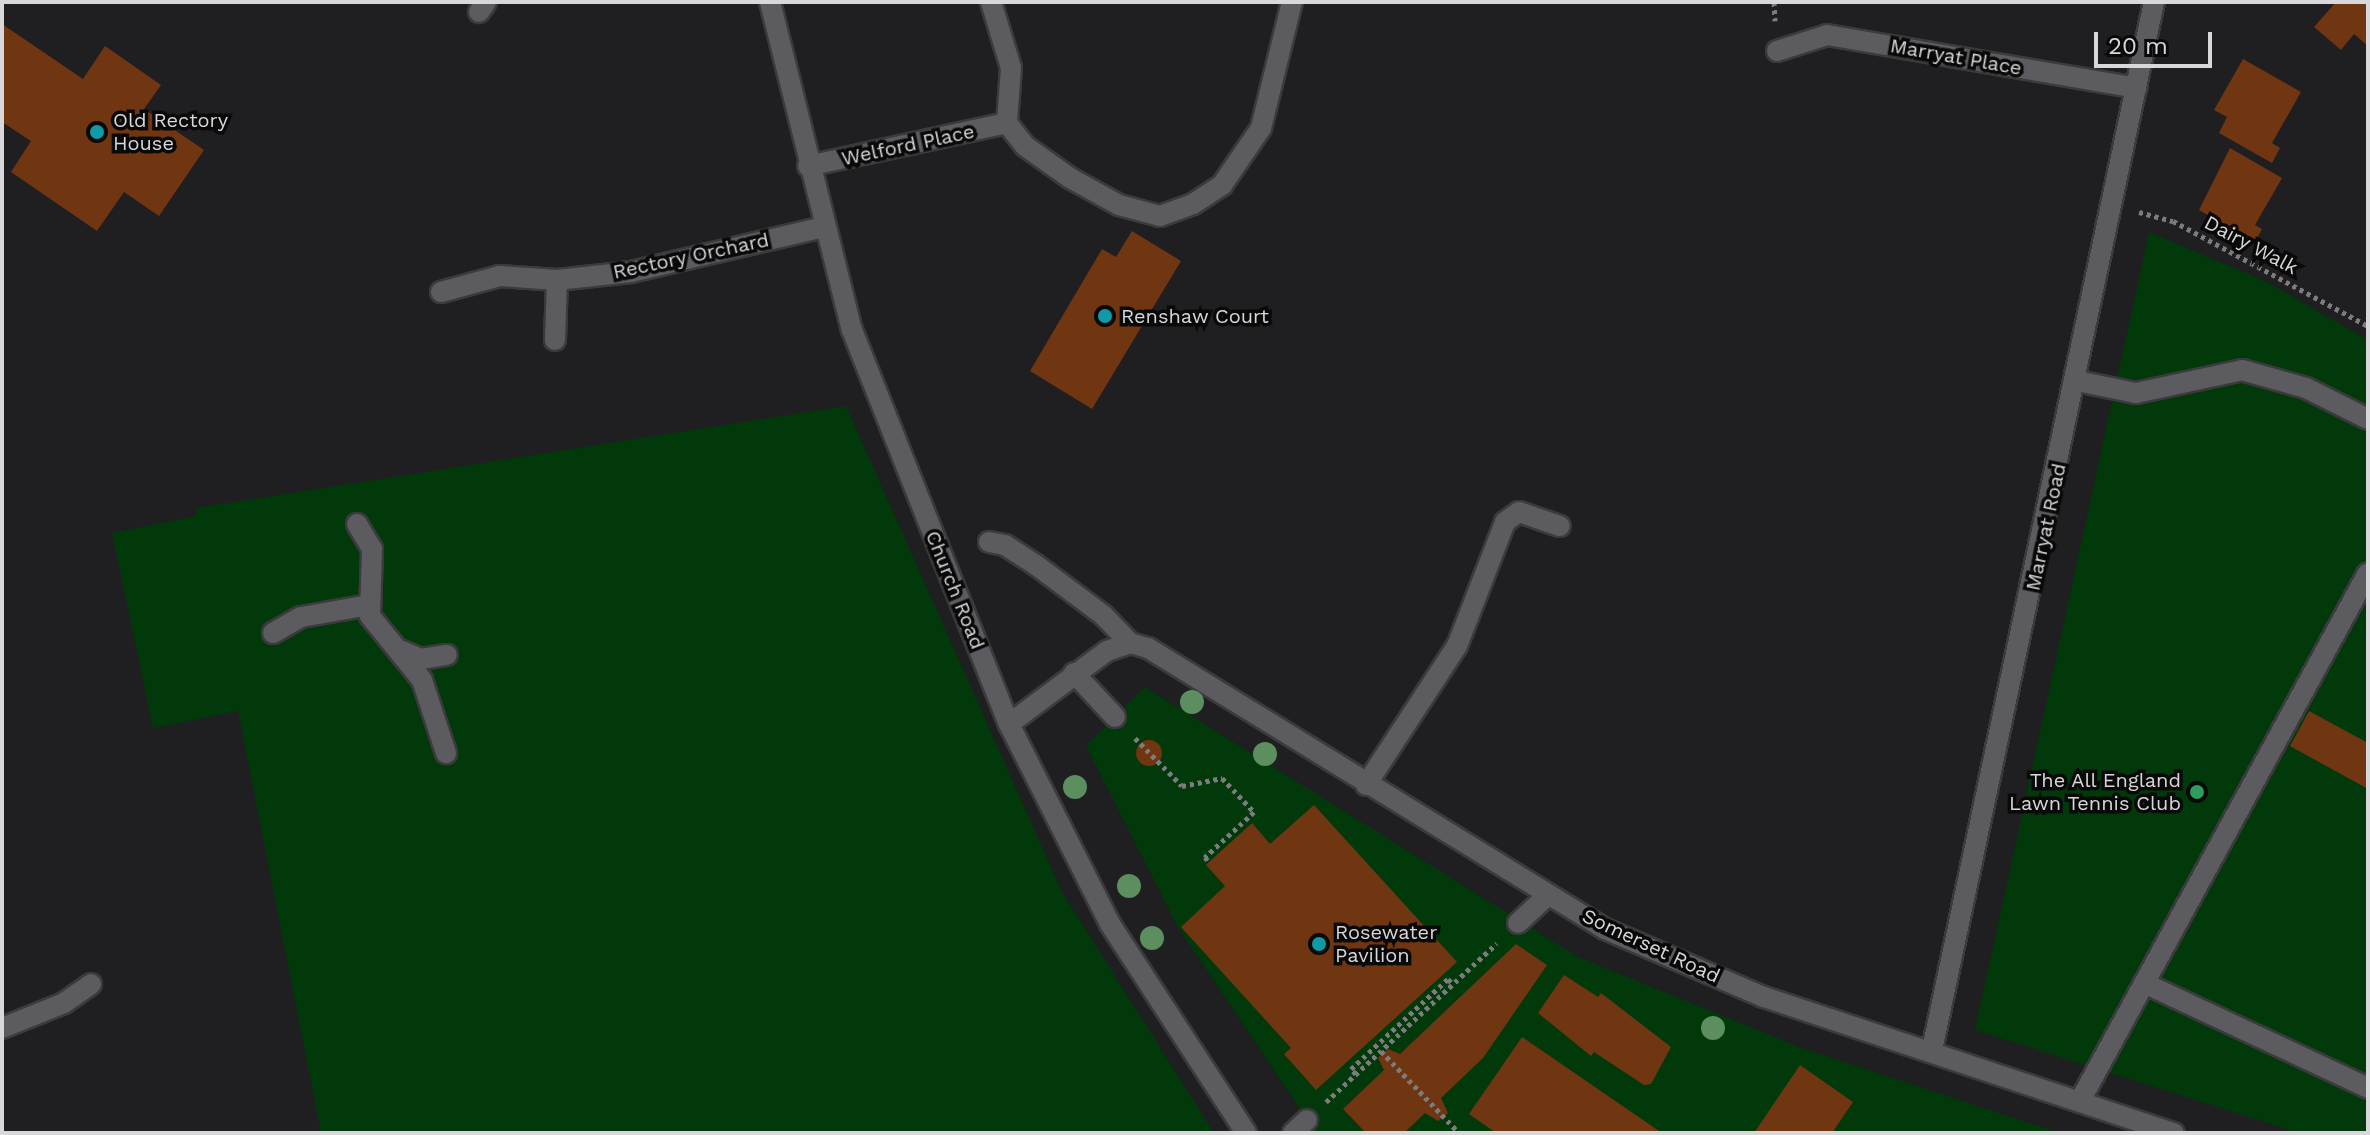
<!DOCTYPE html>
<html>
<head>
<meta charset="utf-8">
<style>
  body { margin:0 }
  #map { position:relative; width:2370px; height:1135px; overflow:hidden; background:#1f1e21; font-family:"Work Sans",sans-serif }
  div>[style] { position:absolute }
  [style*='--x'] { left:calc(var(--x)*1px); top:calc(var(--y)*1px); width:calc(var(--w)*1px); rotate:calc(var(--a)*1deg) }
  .green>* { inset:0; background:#02390b }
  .building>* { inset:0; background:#703511 }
  .round { border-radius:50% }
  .path>* { height:5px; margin-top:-2.5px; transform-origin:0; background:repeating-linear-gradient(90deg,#7c7b7e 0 4px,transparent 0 8px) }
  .roads { filter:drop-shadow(2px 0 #3b3a3c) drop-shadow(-2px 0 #3b3a3c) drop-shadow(0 2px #3b3a3c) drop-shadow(0 -2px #3b3a3c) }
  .minor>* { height:20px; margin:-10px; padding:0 10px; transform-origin:10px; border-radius:10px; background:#5c5b5f }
  .trees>* { width:24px; height:24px; margin:-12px; border-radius:50%; background:#5c8e5f }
  .dots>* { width:22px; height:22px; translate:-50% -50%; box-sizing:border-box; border:4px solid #09090a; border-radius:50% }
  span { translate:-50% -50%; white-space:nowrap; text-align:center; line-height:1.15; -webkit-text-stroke:7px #09090a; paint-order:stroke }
  .street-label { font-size:20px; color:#d8d7d9 }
  .poi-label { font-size:20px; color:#d8d7d9 }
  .left { translate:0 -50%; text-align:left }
  .right { translate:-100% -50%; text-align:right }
  .frame { position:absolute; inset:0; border:4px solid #d8d7d9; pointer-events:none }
  .scale { position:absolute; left:2094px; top:32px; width:118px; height:36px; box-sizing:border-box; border:4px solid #d8d7d9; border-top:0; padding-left:10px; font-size:24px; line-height:28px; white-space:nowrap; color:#d8d7d9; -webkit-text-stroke:6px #09090a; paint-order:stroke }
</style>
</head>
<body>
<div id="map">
  <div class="green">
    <i style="clip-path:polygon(2149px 232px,2265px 281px,2368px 340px,2368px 1133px,2299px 1133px,1975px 1030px)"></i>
    <i style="clip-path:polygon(846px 406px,1062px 892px,1214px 1133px,321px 1133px,238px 711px,153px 728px,112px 533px,197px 516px,196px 508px)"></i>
    <i style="clip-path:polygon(1145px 687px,1576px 956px,1799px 1047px,2060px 1133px,1316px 1133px,1179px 929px,1086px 746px)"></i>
  </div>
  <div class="building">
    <i style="clip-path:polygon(2336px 2px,2368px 2px,2368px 46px,2354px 34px,2341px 50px,2314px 27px)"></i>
    <i style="clip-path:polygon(2px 24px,83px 79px,105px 46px,161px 85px,144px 109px,204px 150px,159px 216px,124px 192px,97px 231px,11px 172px,31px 141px,2px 122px)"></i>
    <i style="clip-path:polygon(2243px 59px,2301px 92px,2272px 143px,2280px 148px,2272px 163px,2219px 133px,2227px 117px,2214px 110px)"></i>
    <i style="clip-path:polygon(2230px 148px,2282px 178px,2255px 225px,2262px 229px,2255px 242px,2199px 210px)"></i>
    <i style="clip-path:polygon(1132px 231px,1181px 261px,1092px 409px,1030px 371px,1102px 249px,1116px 257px)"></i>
    <i style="clip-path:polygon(2309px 711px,2368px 743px,2368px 789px,2290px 746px)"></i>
    <i class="round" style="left:1136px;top:740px;width:26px;height:26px"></i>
    <i style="clip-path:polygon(1314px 805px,1457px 962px,1316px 1090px,1284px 1054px,1291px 1048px,1181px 927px,1225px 886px,1206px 865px,1209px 862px,1252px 823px,1270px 844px)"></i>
    <i style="clip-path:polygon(1516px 944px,1547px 965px,1483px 1058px,1441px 1098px,1448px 1113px,1438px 1121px,1425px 1113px,1404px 1133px,1366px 1133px,1343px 1109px,1384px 1070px,1378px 1058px,1388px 1049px,1400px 1054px)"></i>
    <i style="clip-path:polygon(1564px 975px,1598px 997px,1601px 993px,1671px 1047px,1651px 1084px,1644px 1085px,1594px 1052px,1591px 1056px,1538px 1013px)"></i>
    <i style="clip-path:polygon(1522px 1037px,1662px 1133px,1496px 1133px,1469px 1114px)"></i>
    <i style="clip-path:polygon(1800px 1065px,1853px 1102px,1832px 1133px,1754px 1133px)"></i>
  </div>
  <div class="path">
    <i style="--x:1774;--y:2;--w:19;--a:87"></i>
    <i style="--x:2139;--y:212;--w:35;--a:15"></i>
    <i style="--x:2173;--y:221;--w:221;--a:28.3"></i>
    <i style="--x:1135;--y:738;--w:67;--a:45.6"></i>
    <i style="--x:1182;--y:786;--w:41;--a:-11.3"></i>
    <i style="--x:1222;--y:778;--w:47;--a:46.7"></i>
    <i style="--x:1254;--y:812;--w:67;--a:137.4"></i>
    <i style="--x:1205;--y:857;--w:6;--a:51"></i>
    <i style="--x:1381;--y:1051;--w:113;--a:46.4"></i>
    <i style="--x:1356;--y:1074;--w:7;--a:-135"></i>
    <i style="--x:1351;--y:1069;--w:132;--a:-42.9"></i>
    <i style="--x:1448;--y:979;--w:7;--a:45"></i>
    <i style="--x:1326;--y:1102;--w:233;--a:-42.9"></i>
  </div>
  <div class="roads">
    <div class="minor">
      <i style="--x:770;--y:2;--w:338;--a:76"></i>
      <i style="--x:852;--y:330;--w:424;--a:68.3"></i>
      <i style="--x:1009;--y:724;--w:224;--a:63.2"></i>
      <i style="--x:1110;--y:924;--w:249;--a:56.9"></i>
      <i style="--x:991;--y:2;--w:69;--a:73.1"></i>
      <i style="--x:1011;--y:68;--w:55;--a:94.2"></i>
      <i style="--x:479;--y:12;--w:12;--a:-55"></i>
      <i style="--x:1777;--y:51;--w:52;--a:-17.7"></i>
      <i style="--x:1827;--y:35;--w:314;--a:9.7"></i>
      <i style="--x:808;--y:166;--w:204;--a:-12.2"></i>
      <i style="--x:1007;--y:123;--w:29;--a:52"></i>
      <i style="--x:1025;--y:146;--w:55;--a:35.4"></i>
      <i style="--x:1070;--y:178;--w:56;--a:28.9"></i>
      <i style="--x:1119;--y:205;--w:42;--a:15"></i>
      <i style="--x:1160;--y:216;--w:35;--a:-20"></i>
      <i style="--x:1193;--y:204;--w:35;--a:-33"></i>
      <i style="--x:1222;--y:185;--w:69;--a:-55.6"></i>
      <i style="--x:1261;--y:128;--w:130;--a:-76.2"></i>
      <i style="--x:441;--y:292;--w:61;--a:-15.2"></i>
      <i style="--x:500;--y:276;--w:57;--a:4"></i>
      <i style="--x:557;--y:280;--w:74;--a:-6.2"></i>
      <i style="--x:631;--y:272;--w:198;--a:-13.1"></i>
      <i style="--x:555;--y:340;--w:60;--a:-88.1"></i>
      <i style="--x:2077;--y:381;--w:60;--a:11.5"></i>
      <i style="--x:2136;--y:393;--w:108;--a:-12.2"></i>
      <i style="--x:2242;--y:370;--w:66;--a:15.7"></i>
      <i style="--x:2306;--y:388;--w:69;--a:26.6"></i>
      <i style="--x:357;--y:524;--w:29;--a:59"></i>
      <i style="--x:372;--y:549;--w:67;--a:91.7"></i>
      <i style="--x:370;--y:616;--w:82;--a:50.9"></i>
      <i style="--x:422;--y:680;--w:77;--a:71.8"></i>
      <i style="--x:989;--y:542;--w:16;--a:11"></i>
      <i style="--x:1005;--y:545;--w:37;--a:33"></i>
      <i style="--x:1036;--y:565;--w:84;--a:36.7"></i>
      <i style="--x:1103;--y:615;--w:39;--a:46"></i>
      <i style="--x:273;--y:633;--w:32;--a:-30"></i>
      <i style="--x:301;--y:617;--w:70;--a:-9.9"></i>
      <i style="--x:402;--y:651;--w:21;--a:23"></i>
      <i style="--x:421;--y:659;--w:26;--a:-9"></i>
      <i style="--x:1074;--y:673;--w:60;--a:47"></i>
      <i style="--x:1009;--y:724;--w:122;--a:-36.7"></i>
      <i style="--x:1107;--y:651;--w:24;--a:-19"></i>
      <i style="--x:1130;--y:643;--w:19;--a:16"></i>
      <i style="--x:1148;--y:648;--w:536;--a:31.59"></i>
      <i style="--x:1605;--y:929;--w:173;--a:23.2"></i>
      <i style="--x:1764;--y:997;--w:432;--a:18.4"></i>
      <i style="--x:1366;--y:785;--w:166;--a:-56.8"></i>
      <i style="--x:1457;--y:646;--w:133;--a:-68.8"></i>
      <i style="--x:1505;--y:522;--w:17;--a:-36"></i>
      <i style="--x:1519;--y:512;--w:43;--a:18.9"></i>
      <i style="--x:1518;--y:923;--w:41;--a:-43"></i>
      <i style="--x:2144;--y:983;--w:247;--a:25.1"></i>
      <i style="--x:2;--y:1028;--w:67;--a:-22"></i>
      <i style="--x:64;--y:1003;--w:33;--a:-35"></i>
      <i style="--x:1932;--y:1050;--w:1071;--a:-78.04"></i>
      <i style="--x:2080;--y:1101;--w:601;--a:-61.39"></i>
      <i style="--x:1293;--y:1133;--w:19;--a:-43"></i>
    </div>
  </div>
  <div class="trees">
    <i style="left:1192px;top:702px"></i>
    <i style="left:1265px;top:754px"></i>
    <i style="left:1075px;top:787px"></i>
    <i style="left:1129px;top:886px"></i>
    <i style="left:1152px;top:938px"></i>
    <i style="left:1713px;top:1028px"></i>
  </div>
  <div class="dots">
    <i style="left:97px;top:132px;background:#0f9aa8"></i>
    <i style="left:1105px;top:316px;background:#0f9aa8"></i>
    <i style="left:2197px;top:792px;background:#2e9e5b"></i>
    <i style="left:1319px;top:944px;background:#0f9aa8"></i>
  </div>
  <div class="street-label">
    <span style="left:1956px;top:57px;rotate:10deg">Marryat Place</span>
    <span style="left:908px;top:145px;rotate:-12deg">Welford Place</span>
    <span style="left:2251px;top:245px;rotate:28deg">Dairy Walk</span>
    <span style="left:691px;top:256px;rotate:-12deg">Rectory Orchard</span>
    <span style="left:2046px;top:527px;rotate:-78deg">Marryat Road</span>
    <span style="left:955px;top:590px;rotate:68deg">Church Road</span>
    <span style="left:1651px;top:946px;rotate:25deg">Somerset Road</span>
  </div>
  <div class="poi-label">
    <span class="left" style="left:113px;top:132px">Old Rectory<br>House</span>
    <span class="left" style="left:1121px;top:316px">Renshaw Court</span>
    <span class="right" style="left:2181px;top:792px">The All England<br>Lawn Tennis Club</span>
    <span class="left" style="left:1335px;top:944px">Rosewater<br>Pavilion</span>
  </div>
  <div class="frame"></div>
  <div class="scale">20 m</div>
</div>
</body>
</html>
